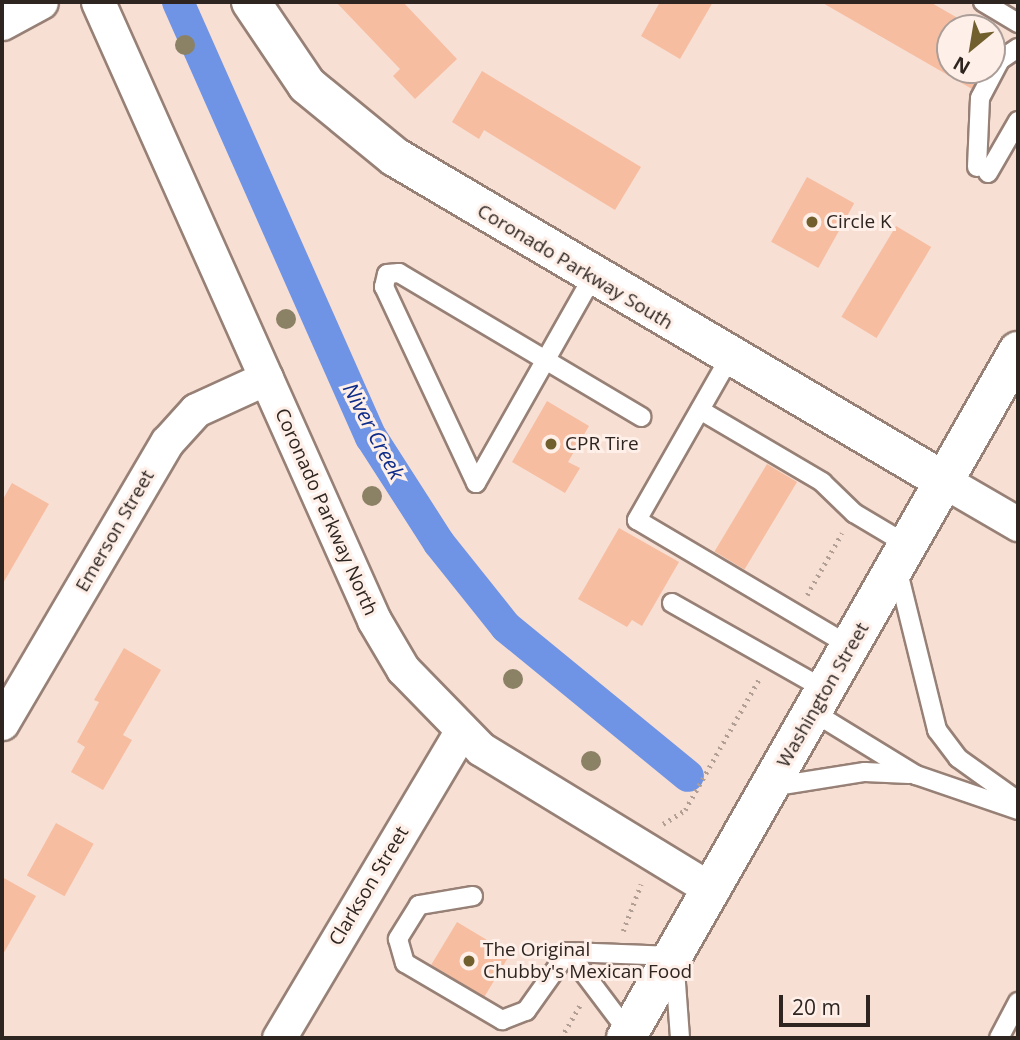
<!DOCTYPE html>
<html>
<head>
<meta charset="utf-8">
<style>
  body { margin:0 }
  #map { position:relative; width:1020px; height:1040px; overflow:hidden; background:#f8dfd4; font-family:"Open Sans",sans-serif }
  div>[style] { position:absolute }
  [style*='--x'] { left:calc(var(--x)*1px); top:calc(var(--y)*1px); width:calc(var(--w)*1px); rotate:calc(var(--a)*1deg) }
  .canal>* { height:32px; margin:-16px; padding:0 16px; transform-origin:16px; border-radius:16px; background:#6f93e5 }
  .building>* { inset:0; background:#f6bda0; transform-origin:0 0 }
  .path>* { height:4.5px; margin-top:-2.25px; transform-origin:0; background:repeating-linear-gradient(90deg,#b19e95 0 2px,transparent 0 7px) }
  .roads { filter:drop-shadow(2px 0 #978076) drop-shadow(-2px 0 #978076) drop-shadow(0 2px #978076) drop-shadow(0 -2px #978076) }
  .lane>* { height:18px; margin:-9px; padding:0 9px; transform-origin:9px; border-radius:9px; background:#fff }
  .street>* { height:33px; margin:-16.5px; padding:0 16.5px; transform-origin:16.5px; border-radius:16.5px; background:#fff }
  .secondary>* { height:38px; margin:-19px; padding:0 19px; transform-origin:19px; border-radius:19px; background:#fff }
  .trees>* { width:20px; height:20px; margin:-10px; border-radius:50%; background:#8b8265 }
  .dots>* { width:19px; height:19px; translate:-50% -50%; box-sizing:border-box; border:4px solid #feefe8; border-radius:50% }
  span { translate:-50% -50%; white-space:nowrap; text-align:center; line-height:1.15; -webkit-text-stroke:6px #feefe8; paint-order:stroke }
  .poi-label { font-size:19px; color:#2e2521 }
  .left { translate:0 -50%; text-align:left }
  .street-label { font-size:19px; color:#2e2521 }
  .water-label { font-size:21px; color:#0e2c89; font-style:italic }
  .frame { position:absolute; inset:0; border:4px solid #2e2521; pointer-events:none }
  .north { position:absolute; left:936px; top:14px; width:70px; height:70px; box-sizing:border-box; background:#feefe8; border:2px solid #ab9e98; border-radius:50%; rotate:210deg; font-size:19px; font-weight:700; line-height:28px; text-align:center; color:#2e2521 }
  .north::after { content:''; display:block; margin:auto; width:24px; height:32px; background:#725f2e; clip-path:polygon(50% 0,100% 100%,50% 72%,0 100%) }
  .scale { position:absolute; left:779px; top:995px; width:91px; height:32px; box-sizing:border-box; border:4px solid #2e2521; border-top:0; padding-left:9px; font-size:21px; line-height:24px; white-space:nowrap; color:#2e2521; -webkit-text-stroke:5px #feefe8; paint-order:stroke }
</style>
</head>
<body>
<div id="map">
  <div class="canal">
    <i style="--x:178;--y:2;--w:476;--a:66.1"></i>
    <i style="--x:371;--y:437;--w:126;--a:57.3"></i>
    <i style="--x:439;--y:543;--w:107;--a:51.4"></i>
    <i style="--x:506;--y:627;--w:235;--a:39.3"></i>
  </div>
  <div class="building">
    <i style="clip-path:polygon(336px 2px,403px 2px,457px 59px,415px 99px,393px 76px,400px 69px)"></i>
    <i style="clip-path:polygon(660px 2px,713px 2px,680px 59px,641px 36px)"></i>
    <i style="clip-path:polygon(821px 2px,930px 2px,975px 28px,950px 28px,950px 70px,982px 70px,972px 89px)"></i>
    <i style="clip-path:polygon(482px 71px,641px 167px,615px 210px,484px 130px,479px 139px,452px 122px)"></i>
    <i style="left:807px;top:177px;width:54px;height:74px;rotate:29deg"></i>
    <i style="left:896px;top:226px;width:41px;height:106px;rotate:31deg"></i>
    <i style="clip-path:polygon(547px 401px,589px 426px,568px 462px,580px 468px,565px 493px,512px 462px)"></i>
    <i style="left:767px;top:464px;width:35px;height:102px;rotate:31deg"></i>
    <i style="clip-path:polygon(12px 483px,49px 504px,2px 585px,2px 501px)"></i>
    <i style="clip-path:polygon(619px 528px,679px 562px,642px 626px,632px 620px,627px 627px,578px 599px)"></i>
    <i style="clip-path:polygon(124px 648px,161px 670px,123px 735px,132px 740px,103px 790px,71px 772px,85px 747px,77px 742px,99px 702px,94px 700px)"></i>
    <i style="left:56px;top:823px;width:43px;height:60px;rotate:29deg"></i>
    <i style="clip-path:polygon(2px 877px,36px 896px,2px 956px)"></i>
    <i style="left:457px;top:922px;width:62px;height:50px;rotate:31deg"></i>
  </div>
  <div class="path">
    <i style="--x:807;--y:595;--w:71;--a:-60.6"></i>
    <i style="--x:663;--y:824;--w:26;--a:-32"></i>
    <i style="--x:685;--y:810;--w:150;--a:-60.5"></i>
    <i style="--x:623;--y:931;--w:50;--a:-69"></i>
    <i style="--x:561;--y:1038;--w:38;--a:-60"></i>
  </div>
  <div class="roads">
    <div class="lane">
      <i style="--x:983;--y:2;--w:41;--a:31"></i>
      <i style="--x:977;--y:167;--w:69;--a:-87.5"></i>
      <i style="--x:980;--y:98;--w:43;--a:-62.2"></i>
      <i style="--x:1000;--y:60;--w:22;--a:-34"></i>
      <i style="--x:988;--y:173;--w:60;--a:-60"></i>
      <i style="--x:730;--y:357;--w:188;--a:119.7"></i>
      <i style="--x:637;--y:520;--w:247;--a:30.6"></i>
      <i style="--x:700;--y:410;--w:142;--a:30.5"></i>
      <i style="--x:822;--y:482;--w:45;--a:44.1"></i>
      <i style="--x:854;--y:513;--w:63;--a:30.7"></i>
      <i style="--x:476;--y:483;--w:217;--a:-115.1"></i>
      <i style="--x:384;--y:287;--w:13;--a:-77"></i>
      <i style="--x:387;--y:274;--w:12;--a:-5"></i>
      <i style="--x:399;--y:273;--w:282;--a:30.7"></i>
      <i style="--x:476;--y:483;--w:236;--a:-60.5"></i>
      <i style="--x:898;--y:572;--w:163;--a:76.1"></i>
      <i style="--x:937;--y:730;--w:35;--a:53"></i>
      <i style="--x:958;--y:758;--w:74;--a:35.6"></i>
      <i style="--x:672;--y:603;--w:177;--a:29.5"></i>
      <i style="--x:813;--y:712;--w:121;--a:31.5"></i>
      <i style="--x:916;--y:775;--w:108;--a:18.9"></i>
      <i style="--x:770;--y:787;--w:96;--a:-9"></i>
      <i style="--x:865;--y:772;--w:44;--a:2.6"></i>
      <i style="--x:473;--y:896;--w:55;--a:170.5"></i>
      <i style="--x:419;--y:905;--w:40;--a:122"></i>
      <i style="--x:398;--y:939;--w:25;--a:74"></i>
      <i style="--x:405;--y:963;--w:113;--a:30.4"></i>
      <i style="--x:502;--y:1020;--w:26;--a:-21"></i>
      <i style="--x:526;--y:1011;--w:72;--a:-54.6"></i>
      <i style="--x:568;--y:952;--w:106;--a:2.2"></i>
      <i style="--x:674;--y:956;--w:82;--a:85.8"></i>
      <i style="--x:568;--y:952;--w:101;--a:53"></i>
      <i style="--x:999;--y:1038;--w:41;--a:-62.2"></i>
    </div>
    <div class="street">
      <i style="--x:98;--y:2;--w:677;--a:65.93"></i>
      <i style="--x:374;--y:620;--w:57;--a:59.4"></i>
      <i style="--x:403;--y:669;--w:112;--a:45.7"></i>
      <i style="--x:481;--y:749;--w:271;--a:31.4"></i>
      <i style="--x:2;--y:23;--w:44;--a:-28.3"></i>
      <i style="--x:944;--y:481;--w:86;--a:30.2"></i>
      <i style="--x:2;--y:723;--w:326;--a:-59.6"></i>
      <i style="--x:167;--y:442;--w:43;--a:-47.8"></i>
      <i style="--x:196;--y:410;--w:77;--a:-24.6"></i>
      <i style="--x:279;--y:1038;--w:355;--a:-59.3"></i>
    </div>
    <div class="secondary">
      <i style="--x:251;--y:2;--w:100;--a:56"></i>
      <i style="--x:307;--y:85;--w:114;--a:39.3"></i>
      <i style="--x:395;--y:157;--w:637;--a:30.55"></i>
      <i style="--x:626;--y:1038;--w:791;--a:-60.29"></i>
    </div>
  </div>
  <div class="trees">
    <i style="left:185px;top:45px"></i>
    <i style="left:286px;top:319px"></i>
    <i style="left:372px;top:496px"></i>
    <i style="left:513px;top:679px"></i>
    <i style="left:591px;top:761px"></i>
  </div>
  <div class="dots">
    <i style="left:812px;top:222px;background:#725f2e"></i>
    <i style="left:551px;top:444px;background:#725f2e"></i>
    <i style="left:469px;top:961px;background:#725f2e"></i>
  </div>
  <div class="poi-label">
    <span class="left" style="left:826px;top:222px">Circle K</span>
    <span class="left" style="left:565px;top:444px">CPR Tire</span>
    <span class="left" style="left:483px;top:961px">The Original<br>Chubby's Mexican Food</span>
  </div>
  <div class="street-label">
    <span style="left:575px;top:267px;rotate:31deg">Coronado Parkway South</span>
    <span style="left:326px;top:512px;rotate:66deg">Coronado Parkway North</span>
    <span style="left:115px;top:531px;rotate:-60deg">Emerson Street</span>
    <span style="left:823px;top:695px;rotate:-60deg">Washington Street</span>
    <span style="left:369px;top:886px;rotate:-59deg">Clarkson Street</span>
  </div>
  <div class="water-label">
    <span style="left:374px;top:431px;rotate:62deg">Niver Creek</span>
  </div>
  <div class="frame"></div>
  <div class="north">N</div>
  <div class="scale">20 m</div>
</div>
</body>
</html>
